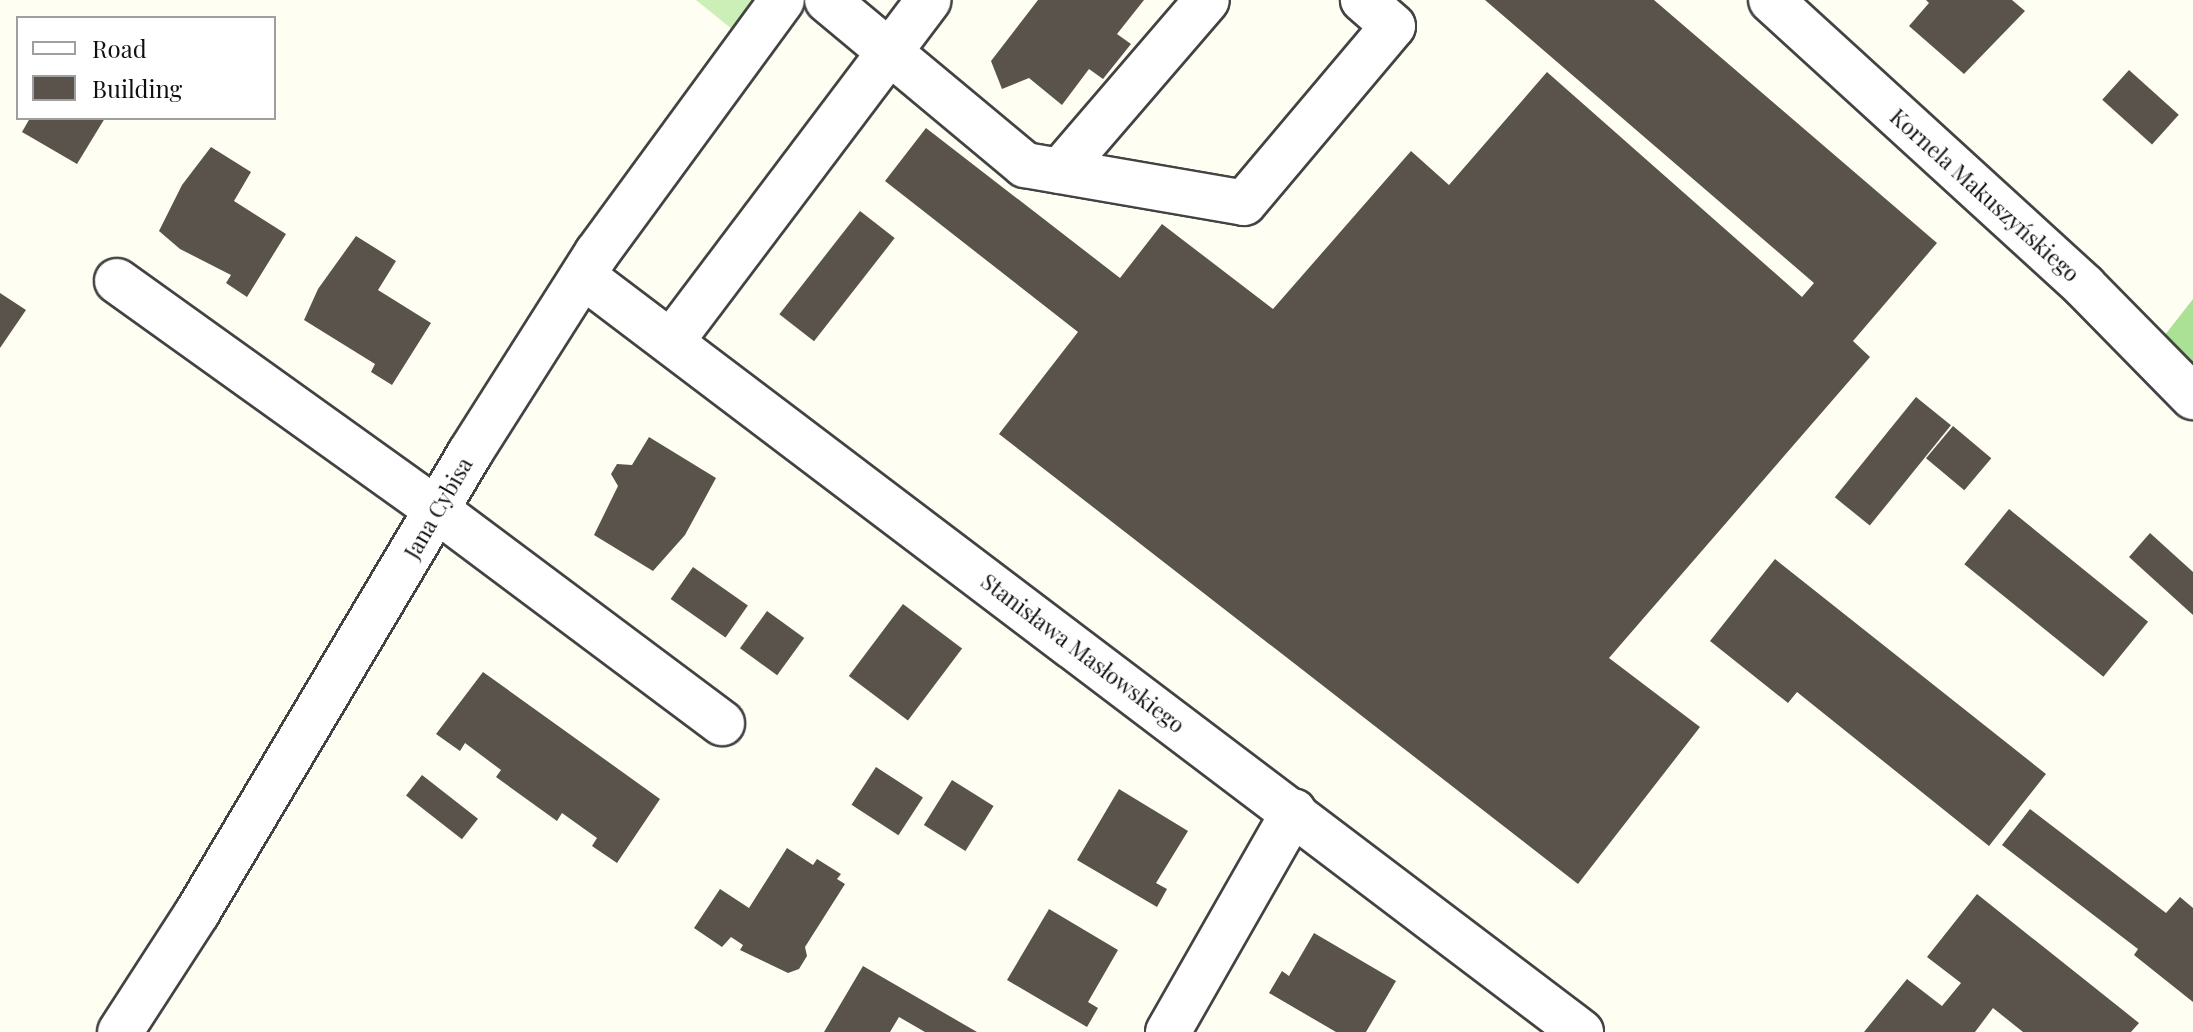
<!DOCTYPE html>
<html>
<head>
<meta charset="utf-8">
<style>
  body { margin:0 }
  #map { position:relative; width:2193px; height:1032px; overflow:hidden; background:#fffef3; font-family:"Playfair Display",serif }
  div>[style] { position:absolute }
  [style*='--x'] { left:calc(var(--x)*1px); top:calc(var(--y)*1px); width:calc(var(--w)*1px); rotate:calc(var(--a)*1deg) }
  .green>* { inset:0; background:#cbefb7 }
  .forest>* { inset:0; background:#abe194 }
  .building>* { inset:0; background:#5a534b; transform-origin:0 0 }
  .roads { filter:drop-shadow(2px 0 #434343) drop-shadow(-2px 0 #434343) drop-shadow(0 2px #434343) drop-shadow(0 -2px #434343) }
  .minor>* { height:44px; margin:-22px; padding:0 22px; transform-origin:22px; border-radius:22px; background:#fff }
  span { translate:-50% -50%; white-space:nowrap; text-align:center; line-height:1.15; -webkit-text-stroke:8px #fff; paint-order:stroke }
  .street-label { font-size:22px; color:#101010 }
  .legend { position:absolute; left:16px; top:16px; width:260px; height:104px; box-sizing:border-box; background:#fff; border:2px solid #9f9f9f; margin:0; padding:10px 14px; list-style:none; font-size:24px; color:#101010 }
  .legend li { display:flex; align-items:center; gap:16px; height:40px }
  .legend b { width:40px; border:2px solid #9f9f9f }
</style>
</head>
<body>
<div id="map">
  <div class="green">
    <i style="clip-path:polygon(696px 0,782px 0,748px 42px)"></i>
  </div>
  <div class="forest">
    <i style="clip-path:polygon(2193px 299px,2193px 397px,2150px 354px)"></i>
  </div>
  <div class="building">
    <i style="clip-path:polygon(1038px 0,1144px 0,1117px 34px,1131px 44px,1103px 79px,1089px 69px,1062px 105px,1029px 78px,1002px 89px,991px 61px)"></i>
    <i style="clip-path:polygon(1485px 0,1654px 0,1937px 243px,1853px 341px,1870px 357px,1609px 658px,1700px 727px,1578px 884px,999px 434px,1078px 332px,885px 181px,926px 128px,1120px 278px,1162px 224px,1273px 309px,1411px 151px,1449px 185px,1547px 72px,1802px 297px,1814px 283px)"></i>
    <i style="clip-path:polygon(1926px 0,2012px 0,2025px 11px,1964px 74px,1909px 26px,1929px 3px)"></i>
    <i style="left:2129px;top:70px;width:67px;height:40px;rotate:42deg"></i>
    <i style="clip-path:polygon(30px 118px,105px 118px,77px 164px,22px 132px)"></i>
    <i style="clip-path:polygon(211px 147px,251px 172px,234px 201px,286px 234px,247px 297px,226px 283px,231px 275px,180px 249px,159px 231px,182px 185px)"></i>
    <i style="left:860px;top:211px;width:44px;height:131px;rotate:38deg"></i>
    <i style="clip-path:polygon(356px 236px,396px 261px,378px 290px,431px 323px,392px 385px,371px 372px,375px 364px,304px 320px,318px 289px)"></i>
    <i style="clip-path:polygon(0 293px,26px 310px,0 348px)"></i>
    <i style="left:1916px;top:397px;width:45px;height:129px;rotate:39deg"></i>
    <i style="left:1953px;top:426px;width:50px;height:42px;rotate:40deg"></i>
    <i style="clip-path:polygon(649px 437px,716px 478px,685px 535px,653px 571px,594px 535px,618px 486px,611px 474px,617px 464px,632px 465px)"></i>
    <i style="left:2009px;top:509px;width:179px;height:71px;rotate:39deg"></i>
    <i style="clip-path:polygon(2150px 533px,2193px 572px,2193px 615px,2129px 557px)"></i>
    <i style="clip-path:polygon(1775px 559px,2046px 774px,1989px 846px,1797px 692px,1788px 703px,1710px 641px)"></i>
    <i style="left:693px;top:567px;width:67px;height:39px;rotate:35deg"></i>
    <i style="left:903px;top:604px;width:74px;height:90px;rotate:37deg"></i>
    <i style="left:767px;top:611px;width:46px;height:46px;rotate:36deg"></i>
    <i style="clip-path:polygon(483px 672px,660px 799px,617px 863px,592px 846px,597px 838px,562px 813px,557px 821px,496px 777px,501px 770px,465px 743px,460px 751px,436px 734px)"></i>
    <i style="left:876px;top:767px;width:56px;height:45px;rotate:33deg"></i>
    <i style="left:422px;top:775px;width:71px;height:26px;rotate:38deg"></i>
    <i style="left:952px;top:780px;width:49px;height:53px;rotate:32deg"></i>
    <i style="clip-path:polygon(1119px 789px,1188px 831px,1156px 883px,1167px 889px,1157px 907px,1077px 860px)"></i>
    <i style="clip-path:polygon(2030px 809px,2166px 913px,2180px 897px,2193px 908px,2193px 1002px,2134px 955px,2138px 949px,2002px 845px)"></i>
    <i style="clip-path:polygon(787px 848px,813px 865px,817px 859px,841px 874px,837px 879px,845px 884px,805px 947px,807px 956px,799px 969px,788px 973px,740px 950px,743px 945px,731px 937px,722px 947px,694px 928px,720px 889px,749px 908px)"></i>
    <i style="clip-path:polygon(1977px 894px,2139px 1023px,2131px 1032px,2023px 1032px,1993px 1008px,1975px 1032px,1864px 1032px,1907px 979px,1942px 1006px,1961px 983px,1927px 957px)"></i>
    <i style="clip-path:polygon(1049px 909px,1118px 950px,1088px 1002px,1098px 1008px,1087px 1027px,1007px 980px)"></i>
    <i style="clip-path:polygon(1314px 933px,1396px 981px,1366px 1032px,1336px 1032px,1269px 993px,1282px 971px,1289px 976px)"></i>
    <i style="clip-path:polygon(863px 966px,977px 1032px,925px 1032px,899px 1017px,890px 1032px,824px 1032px)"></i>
  </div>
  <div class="roads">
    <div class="minor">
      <i style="--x:827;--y:0;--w:258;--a:39.8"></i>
      <i style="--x:1025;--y:165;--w:222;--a:9.8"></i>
      <i style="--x:1244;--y:203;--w:231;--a:-49.9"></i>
      <i style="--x:1393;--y:26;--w:40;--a:-139"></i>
      <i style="--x:1771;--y:0;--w:424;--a:42.4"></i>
      <i style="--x:2084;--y:286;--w:156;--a:45.5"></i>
      <i style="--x:1060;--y:171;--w:225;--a:-49.3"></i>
      <i style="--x:583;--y:276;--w:1252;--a:37.14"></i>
      <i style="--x:117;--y:281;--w:393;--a:35.6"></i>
      <i style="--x:437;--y:510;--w:356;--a:36.8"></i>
      <i style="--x:671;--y:342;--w:428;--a:-53"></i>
      <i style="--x:120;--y:1032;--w:142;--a:-57.1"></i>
      <i style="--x:197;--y:913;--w:535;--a:-59.31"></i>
      <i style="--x:470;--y:453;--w:237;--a:-57.6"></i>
      <i style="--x:597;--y:253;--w:313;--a:-53.8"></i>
      <i style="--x:1168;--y:1032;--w:254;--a:-60.3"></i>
    </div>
  </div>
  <div class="street-label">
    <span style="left:1985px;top:195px;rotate:42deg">Kornela Makuszyńskiego</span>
    <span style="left:438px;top:508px;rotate:-60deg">Jana Cybisa</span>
    <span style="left:1083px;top:653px;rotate:37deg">Stanisława Masłowskiego</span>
  </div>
  <ul class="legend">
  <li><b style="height:10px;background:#fff"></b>Road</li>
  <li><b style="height:22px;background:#5a534b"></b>Building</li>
  </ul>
</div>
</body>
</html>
